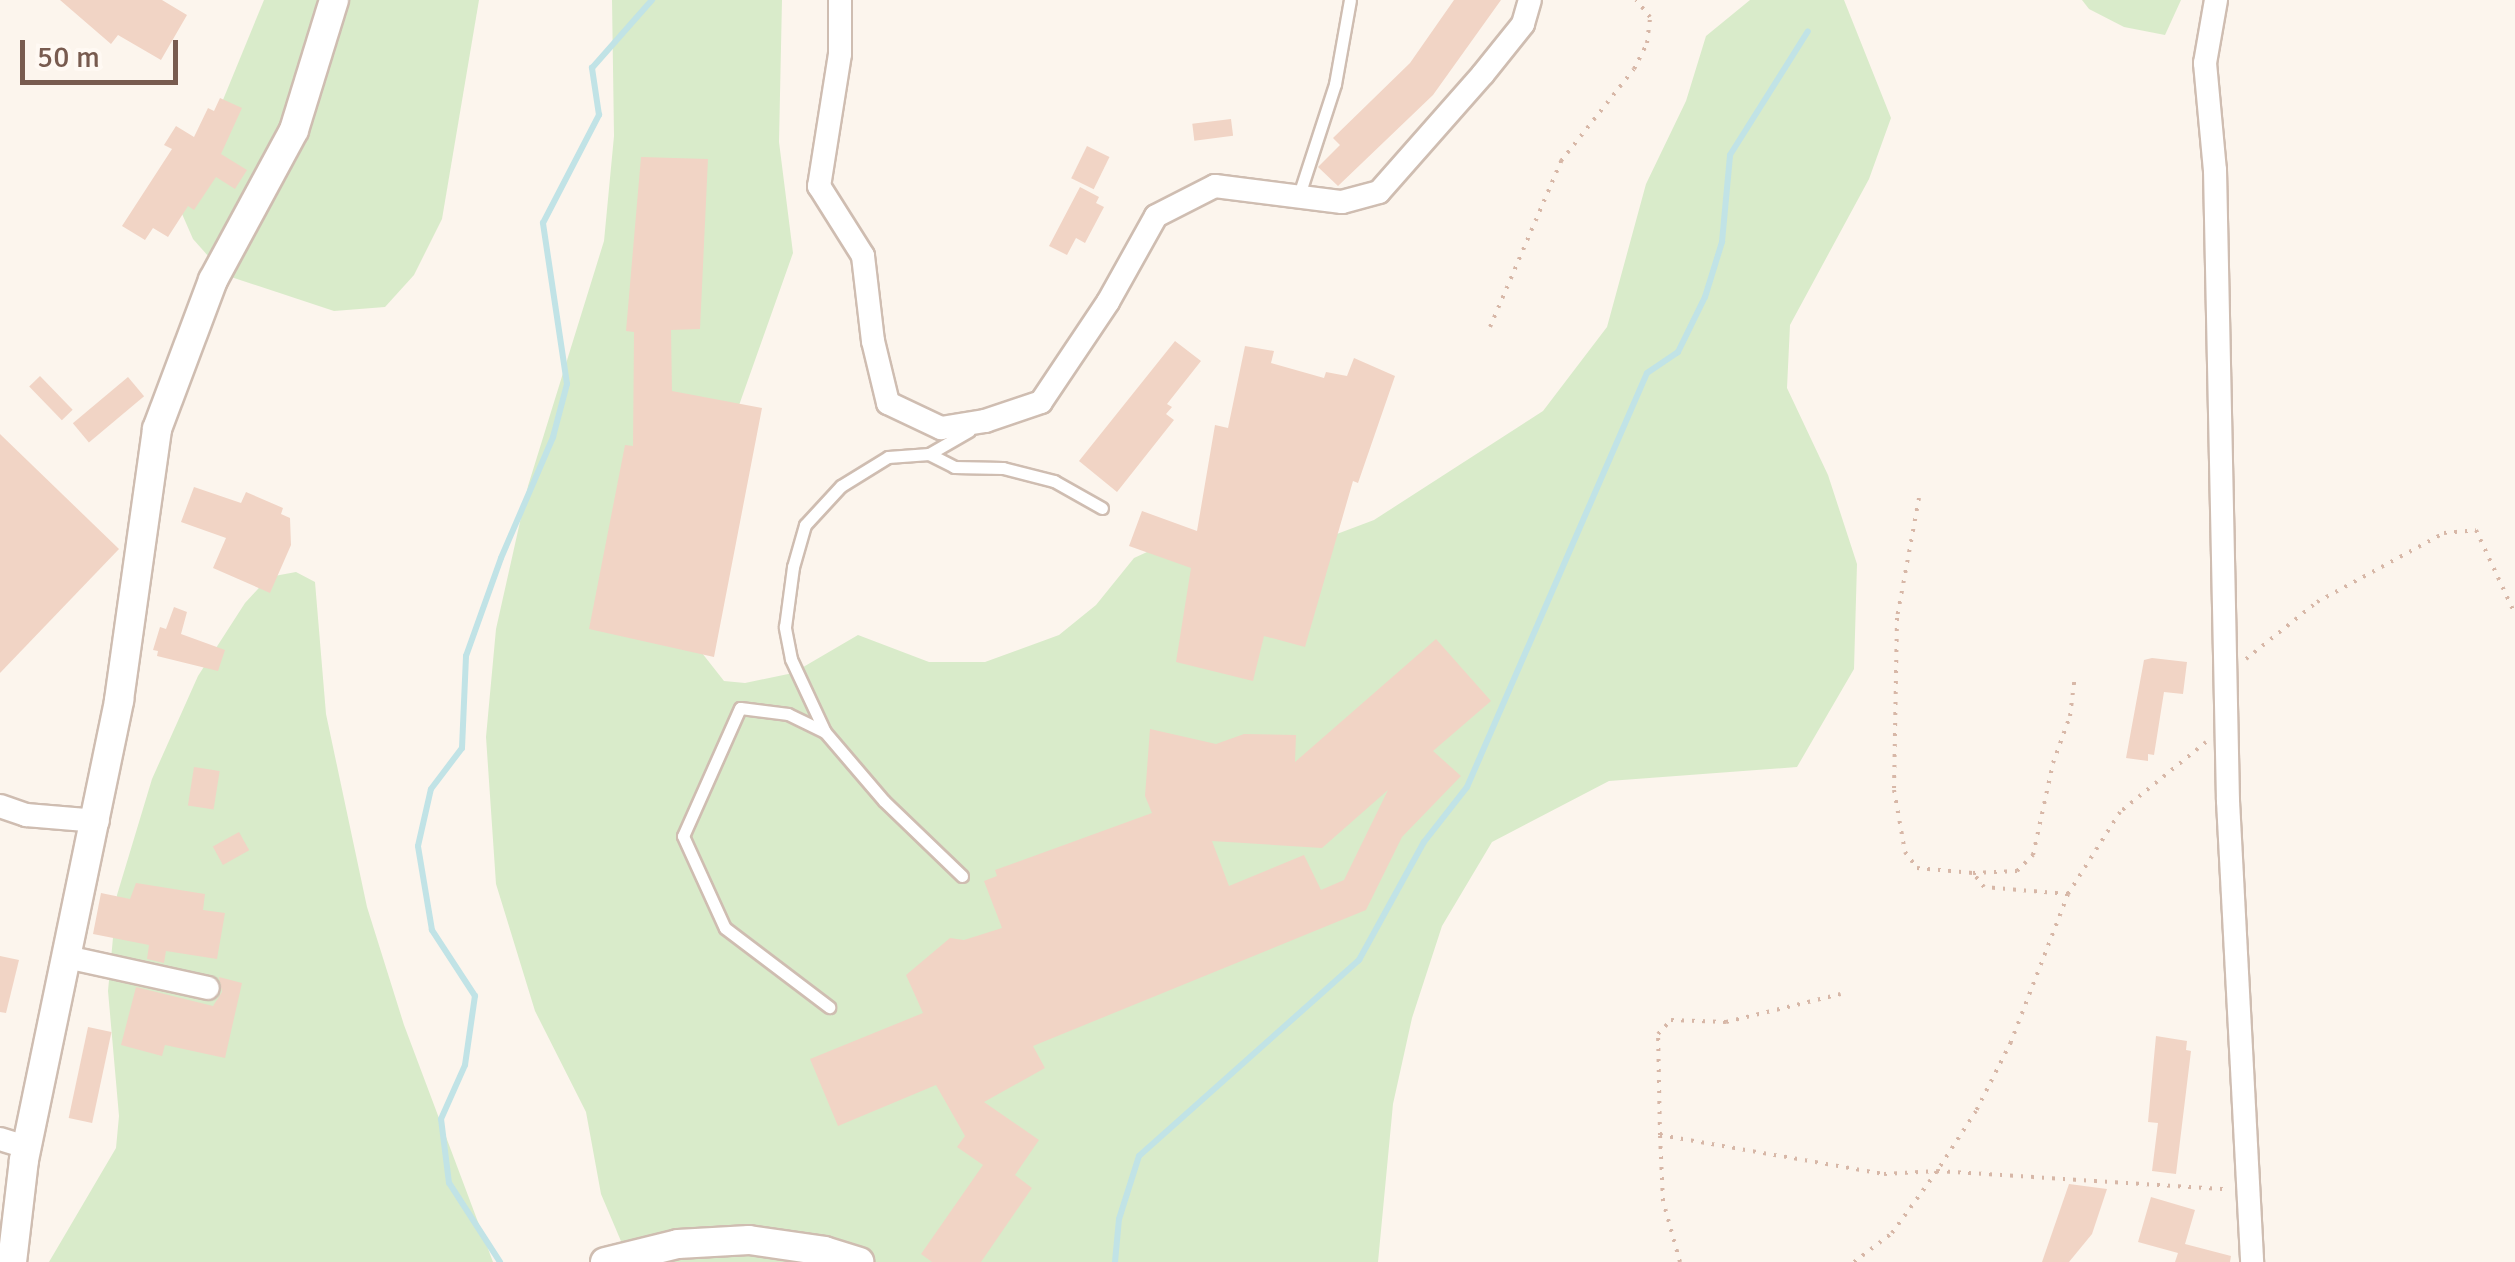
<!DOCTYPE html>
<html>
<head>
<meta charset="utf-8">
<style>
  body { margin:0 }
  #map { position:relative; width:2515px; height:1262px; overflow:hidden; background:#fcf5ed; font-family:Signika,sans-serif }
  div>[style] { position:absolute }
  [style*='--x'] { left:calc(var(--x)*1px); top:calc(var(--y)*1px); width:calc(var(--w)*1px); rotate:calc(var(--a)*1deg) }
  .green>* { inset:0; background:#d9ebca }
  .stream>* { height:6px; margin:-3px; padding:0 3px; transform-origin:3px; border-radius:3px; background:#c1e3e6 }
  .building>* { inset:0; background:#f1d4c5; transform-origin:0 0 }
  .path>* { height:4px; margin-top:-2px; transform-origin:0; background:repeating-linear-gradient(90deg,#d7b7a7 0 2.5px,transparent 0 10.5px) }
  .roads { filter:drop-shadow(2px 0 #cfbdb1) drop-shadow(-2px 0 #cfbdb1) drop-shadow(0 2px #cfbdb1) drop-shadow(0 -2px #cfbdb1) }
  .service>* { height:11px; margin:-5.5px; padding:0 5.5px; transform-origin:5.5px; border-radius:5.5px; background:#fff }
  .minor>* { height:22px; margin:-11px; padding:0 11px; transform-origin:11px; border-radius:11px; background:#fff }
  .tertiary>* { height:28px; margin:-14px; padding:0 14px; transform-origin:14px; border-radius:14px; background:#fff }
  span { translate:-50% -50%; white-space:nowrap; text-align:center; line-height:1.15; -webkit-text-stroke:9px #fff9f3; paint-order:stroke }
  .scale { position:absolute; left:20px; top:40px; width:158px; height:45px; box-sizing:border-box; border:5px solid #785b4f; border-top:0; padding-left:12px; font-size:30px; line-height:35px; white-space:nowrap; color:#785b4f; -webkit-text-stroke:8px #fff9f3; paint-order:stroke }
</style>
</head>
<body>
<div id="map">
  <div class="green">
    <i style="clip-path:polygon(264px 0,479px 0,442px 219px,414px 275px,385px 307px,334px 311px,225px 275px,193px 239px,179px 207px)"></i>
    <i style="clip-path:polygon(612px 0,782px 0,779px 142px,793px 253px,726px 442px,702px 653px,724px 681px,745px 683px,793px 673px,858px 635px,929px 662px,985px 662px,1059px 635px,1096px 605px,1134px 558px,1171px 541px,1297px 549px,1374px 520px,1543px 411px,1607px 327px,1646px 184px,1686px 101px,1706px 36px,1750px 0,1844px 0,1891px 118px,1869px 179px,1790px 325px,1787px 388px,1828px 475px,1857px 564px,1854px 669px,1797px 767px,1609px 781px,1492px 842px,1442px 926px,1412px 1018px,1393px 1104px,1378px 1262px,635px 1262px,626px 1253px,601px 1194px,586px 1112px,535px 1011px,496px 884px,486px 737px,496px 629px,528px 486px,604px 241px,614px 136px)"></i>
    <i style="clip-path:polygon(2082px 0,2181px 0,2165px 35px,2124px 27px,2089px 9px)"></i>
    <i style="clip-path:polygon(296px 572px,315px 582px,326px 714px,367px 907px,404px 1025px,493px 1262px,49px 1262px,116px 1148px,119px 1116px,108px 991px,117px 895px,152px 779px,198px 676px,245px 603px,269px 577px)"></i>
  </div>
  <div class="stream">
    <i style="--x:500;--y:1262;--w:94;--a:-122.8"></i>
    <i style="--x:449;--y:1183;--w:64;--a:-97.1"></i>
    <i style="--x:441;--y:1119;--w:59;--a:-66"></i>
    <i style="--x:465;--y:1065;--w:70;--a:-81.8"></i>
    <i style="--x:475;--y:996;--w:79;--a:-123.1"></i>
    <i style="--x:432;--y:930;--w:85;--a:-99.5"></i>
    <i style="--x:418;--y:846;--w:58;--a:-77.2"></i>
    <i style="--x:431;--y:789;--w:51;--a:-52.9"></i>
    <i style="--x:462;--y:748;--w:92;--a:-87.5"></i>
    <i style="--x:466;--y:656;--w:104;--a:-70.3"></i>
    <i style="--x:501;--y:558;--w:132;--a:-66.7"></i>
    <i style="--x:553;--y:437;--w:55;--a:-75.2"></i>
    <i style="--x:567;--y:384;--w:163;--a:-98.5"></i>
    <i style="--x:543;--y:223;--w:122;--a:-62.6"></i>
    <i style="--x:599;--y:115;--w:48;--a:-98.5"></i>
    <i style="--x:592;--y:68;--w:91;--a:-48.6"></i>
    <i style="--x:1115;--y:1262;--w:43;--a:-84.7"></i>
    <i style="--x:1119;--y:1219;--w:66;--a:-72.4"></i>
    <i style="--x:1139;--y:1156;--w:295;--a:-41.7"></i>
    <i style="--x:1359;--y:960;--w:135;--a:-61.2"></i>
    <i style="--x:1424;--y:842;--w:70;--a:-52"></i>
    <i style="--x:1467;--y:787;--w:451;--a:-66.5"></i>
    <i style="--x:1647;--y:373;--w:37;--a:-34"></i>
    <i style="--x:1678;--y:352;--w:61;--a:-63.9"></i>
    <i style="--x:1705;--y:297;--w:58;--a:-72.8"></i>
    <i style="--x:1722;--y:242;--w:87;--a:-84.7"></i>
    <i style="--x:1730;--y:155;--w:146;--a:-57.8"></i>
  </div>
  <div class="building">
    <i style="clip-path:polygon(60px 0,162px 0,187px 15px,161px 60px,118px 35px,111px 44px)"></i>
    <i style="clip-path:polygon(1454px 0,1501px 0,1433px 95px,1338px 186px,1318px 167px,1340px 145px,1333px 138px,1410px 63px)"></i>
    <i style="clip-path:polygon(220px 98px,242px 108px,221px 154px,247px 170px,235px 189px,216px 177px,194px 210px,188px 206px,168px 237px,153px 228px,145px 240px,122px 226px,172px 149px,164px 145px,176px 126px,194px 137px,208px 108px,214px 111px)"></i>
    <i style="left:1231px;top:119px;width:17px;height:39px;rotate:83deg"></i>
    <i style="left:1087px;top:146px;width:25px;height:36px;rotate:26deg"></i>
    <i style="clip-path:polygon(641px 157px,708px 159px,700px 329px,671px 330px,672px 391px,762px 408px,714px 657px,589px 629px,625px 445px,633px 446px,634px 332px,626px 331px)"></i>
    <i style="clip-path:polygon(1080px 187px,1099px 197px,1096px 203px,1104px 207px,1085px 243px,1076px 238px,1067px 255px,1049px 246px)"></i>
    <i style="clip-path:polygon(1175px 341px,1201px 361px,1167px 404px,1172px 407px,1166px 414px,1174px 420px,1117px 492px,1079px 461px)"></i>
    <i style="clip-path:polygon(1245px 346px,1274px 351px,1271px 363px,1324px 378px,1326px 372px,1347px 376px,1354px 358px,1395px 376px,1358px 483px,1353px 481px,1305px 647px,1264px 636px,1253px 681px,1176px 662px,1191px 568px,1129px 546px,1142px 511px,1197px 531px,1215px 425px,1228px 428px)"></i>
    <i style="left:40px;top:376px;width:47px;height:15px;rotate:46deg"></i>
    <i style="left:128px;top:377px;width:25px;height:72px;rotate:50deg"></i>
    <i style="clip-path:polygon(0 434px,119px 549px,0 673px)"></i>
    <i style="clip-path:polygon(194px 487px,241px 503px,246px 492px,283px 508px,281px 514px,290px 518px,291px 545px,270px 593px,213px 568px,226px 538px,181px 522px)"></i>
    <i style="clip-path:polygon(174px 607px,187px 612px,181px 634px,225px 650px,218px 671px,157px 656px,158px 651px,153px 650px,160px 627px,166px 629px)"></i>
    <i style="clip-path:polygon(evenodd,1436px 639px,1491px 701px,1433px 751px,1461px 776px,1402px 837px,1366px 910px,1033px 1046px,1045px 1068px,984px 1102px,1039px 1140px,1015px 1175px,1032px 1188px,981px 1262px,932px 1262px,921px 1254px,983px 1165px,957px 1147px,965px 1136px,936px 1085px,838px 1126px,810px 1059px,923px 1013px,906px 975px,950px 938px,964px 940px,1002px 928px,984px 881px,997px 876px,995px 870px,1152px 813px,1145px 796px,1150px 729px,1216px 744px,1244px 734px,1296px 735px,1295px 762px,1436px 639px,1388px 790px,1344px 880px,1321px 890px,1304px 855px,1229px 886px,1212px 841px,1322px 848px,1388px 790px)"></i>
    <i style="clip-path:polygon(2152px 658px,2187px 662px,2183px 694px,2164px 692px,2154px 755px,2148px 754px,2148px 761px,2126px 758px,2144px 660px)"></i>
    <i style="left:194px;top:767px;width:26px;height:39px;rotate:9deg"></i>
    <i style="left:239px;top:832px;width:21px;height:30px;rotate:61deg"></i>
    <i style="clip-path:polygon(136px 883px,205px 894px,203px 910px,225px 913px,217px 959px,166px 951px,164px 963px,147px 959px,149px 945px,93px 934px,101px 893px,130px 899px)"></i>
    <i style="clip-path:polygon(0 956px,19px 960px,6px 1013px,0 1012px)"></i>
    <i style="clip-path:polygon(219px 977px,242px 983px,225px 1058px,165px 1045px,162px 1056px,121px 1045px,136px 987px,213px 1006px,222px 992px)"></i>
    <i style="left:88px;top:1027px;width:24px;height:93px;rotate:12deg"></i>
    <i style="clip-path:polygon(2156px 1036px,2187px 1041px,2186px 1050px,2191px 1051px,2176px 1174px,2152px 1171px,2158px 1123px,2148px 1122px)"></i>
    <i style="clip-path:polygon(2069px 1184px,2107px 1189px,2092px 1234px,2069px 1262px,2042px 1262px)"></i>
    <i style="clip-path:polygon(2151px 1197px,2195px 1210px,2185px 1244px,2231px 1256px,2230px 1262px,2175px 1262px,2178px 1253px,2138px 1242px)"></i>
  </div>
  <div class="path">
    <i style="--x:1490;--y:327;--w:181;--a:-66.8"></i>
    <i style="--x:1561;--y:161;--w:117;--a:-51.6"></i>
    <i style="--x:1634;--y:69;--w:29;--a:-63"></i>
    <i style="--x:1647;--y:43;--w:26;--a:-83"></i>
    <i style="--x:1650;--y:17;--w:22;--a:-129"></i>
    <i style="--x:1919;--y:498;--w:122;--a:100.4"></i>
    <i style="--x:1897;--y:618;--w:172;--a:91"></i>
    <i style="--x:1894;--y:790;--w:63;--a:79.9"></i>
    <i style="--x:1905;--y:852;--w:20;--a:53"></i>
    <i style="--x:1917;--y:868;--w:56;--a:5.1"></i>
    <i style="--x:2246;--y:659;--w:91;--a:-38.8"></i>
    <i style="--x:2317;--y:602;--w:145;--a:-28.5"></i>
    <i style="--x:2444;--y:533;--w:32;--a:-5"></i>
    <i style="--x:2476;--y:530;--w:93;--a:65.1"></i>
    <i style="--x:2206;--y:742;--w:111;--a:140.9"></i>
    <i style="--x:2120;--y:812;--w:97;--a:122.4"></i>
    <i style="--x:2068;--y:894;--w:159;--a:111.1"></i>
    <i style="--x:2011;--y:1042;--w:77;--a:116.9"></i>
    <i style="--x:1976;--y:1111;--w:72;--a:123"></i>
    <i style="--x:1937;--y:1171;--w:289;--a:3.6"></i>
    <i style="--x:2068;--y:894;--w:84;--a:-175.2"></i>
    <i style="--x:1984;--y:887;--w:18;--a:-128"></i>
    <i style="--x:1973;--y:873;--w:44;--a:-2.6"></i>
    <i style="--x:2017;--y:871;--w:23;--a:-45"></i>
    <i style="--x:2033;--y:855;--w:94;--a:-77.7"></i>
    <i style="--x:2053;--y:763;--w:50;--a:-70.1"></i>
    <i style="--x:2070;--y:716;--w:35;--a:-83"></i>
    <i style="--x:1660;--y:1135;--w:101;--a:-91.1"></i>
    <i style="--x:1658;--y:1034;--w:19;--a:-47"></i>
    <i style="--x:1671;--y:1020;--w:55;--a:2.1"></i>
    <i style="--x:1726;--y:1022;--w:118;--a:-13.7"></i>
    <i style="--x:1680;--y:1262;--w:63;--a:-105.6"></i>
    <i style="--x:1663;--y:1201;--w:66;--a:-92.6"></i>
    <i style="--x:1660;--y:1135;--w:227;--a:9.9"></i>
    <i style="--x:1884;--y:1174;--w:53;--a:-3.2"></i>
    <i style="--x:1854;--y:1262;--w:48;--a:-37.3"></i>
    <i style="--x:1892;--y:1233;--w:77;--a:-54"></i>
  </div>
  <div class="roads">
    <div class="service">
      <i style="--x:1298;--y:198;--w:120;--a:-72"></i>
      <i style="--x:1335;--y:84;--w:85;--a:-79.9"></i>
      <i style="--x:929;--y:454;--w:28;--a:27"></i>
      <i style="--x:954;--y:467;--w:49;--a:1.2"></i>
      <i style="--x:1003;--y:468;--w:53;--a:14.3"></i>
      <i style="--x:1054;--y:481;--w:55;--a:29.4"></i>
      <i style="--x:825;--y:732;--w:41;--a:-154.1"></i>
      <i style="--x:788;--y:714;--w:48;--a:-172.9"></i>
      <i style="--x:740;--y:708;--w:140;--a:114"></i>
      <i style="--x:683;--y:836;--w:101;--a:65.5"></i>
      <i style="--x:725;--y:928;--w:131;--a:37.2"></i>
      <i style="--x:962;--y:876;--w:108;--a:-136.1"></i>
      <i style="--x:884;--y:801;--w:91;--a:-130.5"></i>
      <i style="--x:825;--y:732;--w:81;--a:-115"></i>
      <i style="--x:791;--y:659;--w:33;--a:-101"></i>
      <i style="--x:785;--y:627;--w:61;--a:-82.4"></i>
      <i style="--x:793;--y:567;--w:44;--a:-74.1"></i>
      <i style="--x:805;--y:525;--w:53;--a:-47.3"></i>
      <i style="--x:841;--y:486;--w:55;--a:-31.7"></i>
      <i style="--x:888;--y:457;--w:41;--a:-4.2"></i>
      <i style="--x:929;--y:454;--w:46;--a:-29.9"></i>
    </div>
    <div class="minor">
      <i style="--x:840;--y:0;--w:54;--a:90"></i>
      <i style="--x:840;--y:54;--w:134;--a:99"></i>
      <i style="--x:819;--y:186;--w:83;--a:57.8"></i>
      <i style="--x:863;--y:256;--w:86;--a:83.3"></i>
      <i style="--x:873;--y:341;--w:64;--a:76.4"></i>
      <i style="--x:888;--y:403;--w:59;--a:25.3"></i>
      <i style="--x:941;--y:428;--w:45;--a:-9"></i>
      <i style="--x:985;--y:421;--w:59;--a:-18.7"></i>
      <i style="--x:1041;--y:402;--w:120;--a:-56.2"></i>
      <i style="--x:1108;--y:302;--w:98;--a:-60.8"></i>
      <i style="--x:1156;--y:216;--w:66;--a:-27"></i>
      <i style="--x:1215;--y:186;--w:128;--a:7.2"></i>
      <i style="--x:1342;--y:202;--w:38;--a:-15"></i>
      <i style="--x:1379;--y:192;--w:157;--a:-48.6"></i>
      <i style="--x:1483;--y:74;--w:64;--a:-51.3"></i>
      <i style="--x:1523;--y:24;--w:25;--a:-74"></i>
      <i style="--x:2216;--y:0;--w:64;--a:99.9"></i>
      <i style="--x:2205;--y:63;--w:107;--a:84.7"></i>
      <i style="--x:2215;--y:170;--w:631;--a:88.82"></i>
      <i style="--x:2228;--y:801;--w:462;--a:87"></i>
      <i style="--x:0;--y:806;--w:28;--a:19"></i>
      <i style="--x:26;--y:815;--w:72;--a:4.8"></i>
      <i style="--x:67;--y:957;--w:144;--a:12.4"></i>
      <i style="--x:0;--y:1139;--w:28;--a:17"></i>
    </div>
    <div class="tertiary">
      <i style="--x:12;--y:1262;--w:103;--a:-83.3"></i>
      <i style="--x:24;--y:1160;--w:470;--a:-78.3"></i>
      <i style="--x:119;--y:700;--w:274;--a:-82"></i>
      <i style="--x:157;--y:429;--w:159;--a:-69.4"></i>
      <i style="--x:213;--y:280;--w:170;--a:-61.6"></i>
      <i style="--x:294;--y:130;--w:136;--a:-72.9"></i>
      <i style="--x:605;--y:1262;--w:75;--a:-13.9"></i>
      <i style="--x:678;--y:1244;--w:71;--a:-3.2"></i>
      <i style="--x:749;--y:1240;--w:76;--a:8.3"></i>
      <i style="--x:824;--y:1251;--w:37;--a:17"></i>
    </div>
  </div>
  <div class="scale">50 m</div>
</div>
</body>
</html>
